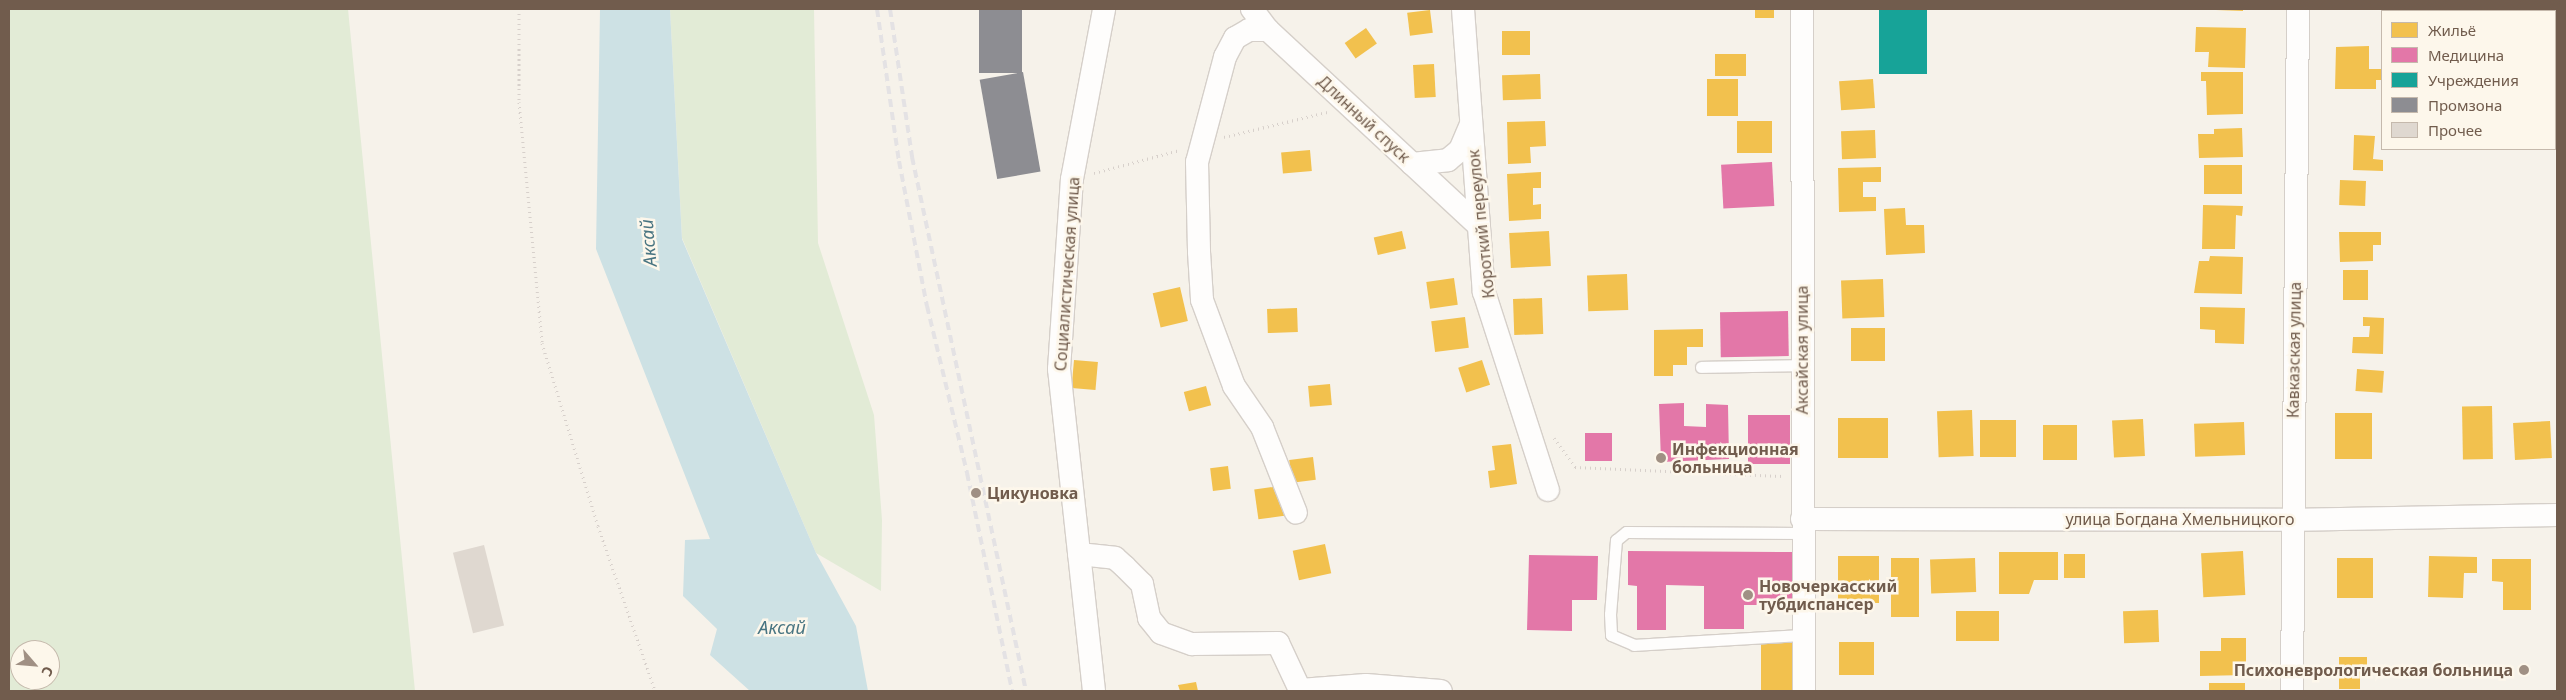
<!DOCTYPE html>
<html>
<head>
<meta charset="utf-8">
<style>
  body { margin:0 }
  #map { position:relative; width:2566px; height:700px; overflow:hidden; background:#f6f2ea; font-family:"Noto Sans",sans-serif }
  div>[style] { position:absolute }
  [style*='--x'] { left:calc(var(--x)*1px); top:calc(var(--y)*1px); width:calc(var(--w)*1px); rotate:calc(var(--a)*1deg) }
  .green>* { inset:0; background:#e2ebd6 }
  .water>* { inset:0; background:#cde1e4 }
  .homes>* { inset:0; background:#f2c14e; transform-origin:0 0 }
  .health>* { inset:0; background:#e377a8; transform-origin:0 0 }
  .public>* { inset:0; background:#17a398; transform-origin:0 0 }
  .industry>* { inset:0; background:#8d8d92; transform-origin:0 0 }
  .building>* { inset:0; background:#dfd8d0; transform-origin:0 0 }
  .path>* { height:3px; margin-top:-1.5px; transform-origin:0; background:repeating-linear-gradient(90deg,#d7d0cb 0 1px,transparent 0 5px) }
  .roads { filter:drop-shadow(1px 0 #d5cfc9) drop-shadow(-1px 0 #d5cfc9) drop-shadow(0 1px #d5cfc9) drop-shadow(0 -1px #d5cfc9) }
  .lane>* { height:11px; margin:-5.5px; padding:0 5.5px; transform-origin:5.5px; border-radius:5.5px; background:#fefdfc }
  .street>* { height:22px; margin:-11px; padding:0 11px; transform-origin:11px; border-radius:11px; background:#fefdfc }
  .rail>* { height:4px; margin-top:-2px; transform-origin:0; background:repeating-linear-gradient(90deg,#e4e2e4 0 8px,transparent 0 13px) }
  .dots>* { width:14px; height:14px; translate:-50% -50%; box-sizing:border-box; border:2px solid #fdf7eb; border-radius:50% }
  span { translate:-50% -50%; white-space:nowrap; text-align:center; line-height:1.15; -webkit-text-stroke:5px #fdf7eb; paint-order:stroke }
  .street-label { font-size:16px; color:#715c4d }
  .poi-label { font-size:16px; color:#715c4d; font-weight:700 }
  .left { translate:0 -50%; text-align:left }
  .right { translate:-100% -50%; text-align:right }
  .water-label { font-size:18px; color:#497582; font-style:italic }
  .frame { position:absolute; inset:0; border:10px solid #715c4d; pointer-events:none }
  .legend { position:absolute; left:2381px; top:10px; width:175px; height:140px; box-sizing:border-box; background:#fdf7eb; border:1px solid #c5b9ac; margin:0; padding:6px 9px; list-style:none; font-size:15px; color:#715c4d }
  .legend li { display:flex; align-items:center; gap:10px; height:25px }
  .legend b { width:25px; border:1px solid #c5b9ac }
  .north { position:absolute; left:10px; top:640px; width:50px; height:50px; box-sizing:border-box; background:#fdf7eb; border:1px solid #c5b9ac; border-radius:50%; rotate:117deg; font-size:14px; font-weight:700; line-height:20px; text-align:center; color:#715c4d }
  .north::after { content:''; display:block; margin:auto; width:18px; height:22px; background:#a09084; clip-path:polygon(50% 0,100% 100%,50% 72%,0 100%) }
</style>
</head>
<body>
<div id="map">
  <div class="green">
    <i style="clip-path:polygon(evenodd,9px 9px,348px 9px,415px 691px,9px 691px,9px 9px,20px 650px,50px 650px,50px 680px,20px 680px,20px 650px)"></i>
    <i style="clip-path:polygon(670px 9px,814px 9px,818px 243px,874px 415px,882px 520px,881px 591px,816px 553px,682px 238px)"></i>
  </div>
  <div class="water">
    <i style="clip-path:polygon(600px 9px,670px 9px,682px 239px,816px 553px,856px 626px,868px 691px,750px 691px,710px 655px,717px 629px,683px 596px,685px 540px,710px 539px,596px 249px)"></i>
  </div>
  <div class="homes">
    <i style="left:1755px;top:9px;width:19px;height:9px"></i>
    <i style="clip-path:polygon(2216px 9px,2243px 9px,2243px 11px,2216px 10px)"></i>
    <i style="left:1430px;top:10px;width:23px;height:23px;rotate:83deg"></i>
    <i style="clip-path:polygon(2196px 27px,2246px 28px,2245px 68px,2208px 67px,2209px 52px,2195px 52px)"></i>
    <i style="left:1366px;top:28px;width:19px;height:26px;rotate:55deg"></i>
    <i style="left:1502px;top:31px;width:28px;height:24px"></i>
    <i style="clip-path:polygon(2369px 46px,2369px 69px,2381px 69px,2381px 80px,2376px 80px,2376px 89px,2335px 89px,2336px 47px)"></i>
    <i style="left:1715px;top:54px;width:31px;height:22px"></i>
    <i style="left:1434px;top:64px;width:33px;height:21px;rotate:87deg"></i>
    <i style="clip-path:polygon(2201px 72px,2243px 72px,2243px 114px,2207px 115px,2206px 81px,2201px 81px)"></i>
    <i style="left:1540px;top:74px;width:25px;height:38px;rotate:88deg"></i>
    <i style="left:1738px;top:79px;width:37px;height:31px;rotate:90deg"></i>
    <i style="left:1873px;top:79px;width:29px;height:34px;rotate:86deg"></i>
    <i style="clip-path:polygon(1545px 121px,1546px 146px,1530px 147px,1531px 163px,1508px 164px,1507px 122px)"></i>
    <i style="left:1737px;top:121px;width:35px;height:32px"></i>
    <i style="clip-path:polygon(2242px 128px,2243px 157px,2199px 158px,2198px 134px,2214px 134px,2214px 129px)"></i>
    <i style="left:1875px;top:130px;width:28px;height:34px;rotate:88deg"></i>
    <i style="clip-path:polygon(2354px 135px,2375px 136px,2373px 159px,2383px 160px,2383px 171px,2353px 170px)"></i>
    <i style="left:1310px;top:150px;width:21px;height:29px;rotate:85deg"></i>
    <i style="left:2204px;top:165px;width:38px;height:29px"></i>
    <i style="clip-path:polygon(1881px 167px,1881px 182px,1863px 182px,1863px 197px,1876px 197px,1876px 211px,1839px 212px,1838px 168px)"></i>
    <i style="clip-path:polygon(1541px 172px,1541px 188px,1533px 188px,1533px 205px,1541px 204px,1541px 219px,1509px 221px,1507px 174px)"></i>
    <i style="left:2340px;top:180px;width:26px;height:25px;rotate:2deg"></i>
    <i style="clip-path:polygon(2203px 205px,2243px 206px,2242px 216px,2236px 215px,2235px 249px,2202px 249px)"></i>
    <i style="clip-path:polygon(1905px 208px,1906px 225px,1924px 225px,1925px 253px,1886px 255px,1884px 209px)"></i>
    <i style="left:1402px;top:231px;width:18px;height:29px;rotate:77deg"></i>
    <i style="left:1549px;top:231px;width:35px;height:40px;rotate:87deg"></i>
    <i style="clip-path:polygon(2339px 232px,2381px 232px,2381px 245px,2373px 245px,2373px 261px,2340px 262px)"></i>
    <i style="clip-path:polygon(2210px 256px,2243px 257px,2242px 294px,2194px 293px,2199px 261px,2209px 261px)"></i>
    <i style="left:2343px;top:270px;width:25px;height:30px"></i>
    <i style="left:1627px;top:274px;width:36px;height:40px;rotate:88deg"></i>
    <i style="left:1454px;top:278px;width:27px;height:28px;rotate:82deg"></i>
    <i style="left:1883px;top:279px;width:38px;height:42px;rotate:88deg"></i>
    <i style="left:1180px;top:287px;width:35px;height:28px;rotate:77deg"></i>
    <i style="left:1542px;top:298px;width:36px;height:29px;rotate:88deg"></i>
    <i style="clip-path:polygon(2200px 307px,2245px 308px,2244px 344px,2215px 343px,2215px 330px,2200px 329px)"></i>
    <i style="left:1297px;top:308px;width:24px;height:30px;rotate:88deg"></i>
    <i style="left:1465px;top:317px;width:31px;height:34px;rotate:83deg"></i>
    <i style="clip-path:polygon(2363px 317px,2384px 318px,2383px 354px,2352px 353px,2353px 337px,2369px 337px,2370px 326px,2363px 326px)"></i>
    <i style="left:1851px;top:328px;width:34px;height:33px"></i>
    <i style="clip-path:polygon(1703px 329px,1703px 347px,1687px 347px,1687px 365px,1673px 365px,1673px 376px,1654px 376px,1654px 330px)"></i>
    <i style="left:1074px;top:360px;width:24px;height:28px;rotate:5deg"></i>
    <i style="left:1482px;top:360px;width:26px;height:25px;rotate:72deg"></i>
    <i style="left:2357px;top:369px;width:27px;height:22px;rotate:4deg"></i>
    <i style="left:1330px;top:384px;width:21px;height:22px;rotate:85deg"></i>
    <i style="left:1206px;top:386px;width:20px;height:23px;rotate:75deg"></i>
    <i style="left:2492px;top:406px;width:53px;height:30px;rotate:89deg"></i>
    <i style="left:1972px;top:410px;width:46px;height:35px;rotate:88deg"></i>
    <i style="left:2335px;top:413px;width:37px;height:46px"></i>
    <i style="left:1838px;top:418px;width:50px;height:40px"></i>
    <i style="left:2143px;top:419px;width:37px;height:31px;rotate:87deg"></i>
    <i style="left:2016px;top:420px;width:37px;height:36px;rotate:90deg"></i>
    <i style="left:2550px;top:421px;width:37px;height:37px;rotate:87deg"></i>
    <i style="left:2244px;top:422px;width:33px;height:50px;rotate:88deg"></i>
    <i style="left:2043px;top:425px;width:34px;height:35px"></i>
    <i style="clip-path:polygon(1511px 444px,1517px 484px,1490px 488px,1488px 471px,1495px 470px,1492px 446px)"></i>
    <i style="left:1313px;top:457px;width:23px;height:24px;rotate:83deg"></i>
    <i style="left:1228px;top:466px;width:23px;height:18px;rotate:83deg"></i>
    <i style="left:1280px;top:486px;width:30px;height:26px;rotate:82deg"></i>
    <i style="left:1325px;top:544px;width:30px;height:33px;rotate:78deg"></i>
    <i style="left:2243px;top:551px;width:44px;height:42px;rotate:87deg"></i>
    <i style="clip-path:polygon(1999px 552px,2058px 552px,2058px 580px,2034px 580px,2029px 594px,1999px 594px)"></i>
    <i style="left:2064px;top:554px;width:21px;height:24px"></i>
    <i style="left:1838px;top:556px;width:41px;height:47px"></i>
    <i style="clip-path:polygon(2429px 556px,2477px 557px,2477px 573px,2464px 573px,2463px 598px,2428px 597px)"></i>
    <i style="left:1891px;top:558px;width:28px;height:59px"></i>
    <i style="left:1975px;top:558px;width:34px;height:45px;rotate:88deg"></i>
    <i style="left:2337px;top:558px;width:36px;height:40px"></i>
    <i style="clip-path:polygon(2492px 559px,2531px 559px,2531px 610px,2503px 610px,2503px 582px,2492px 581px)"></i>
    <i style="left:2158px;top:610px;width:32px;height:35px;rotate:88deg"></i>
    <i style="left:1956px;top:611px;width:43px;height:30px"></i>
    <i style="clip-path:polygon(2221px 638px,2246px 638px,2246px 675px,2200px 676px,2200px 651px,2221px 651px)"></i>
    <i style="left:1839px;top:642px;width:35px;height:33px"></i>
    <i style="left:1761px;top:643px;width:31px;height:48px"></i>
    <i style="clip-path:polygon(2339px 657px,2367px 657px,2367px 677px,2360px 676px,2360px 689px,2339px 689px)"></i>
    <i style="clip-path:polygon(1196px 682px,1198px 691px,1180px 691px,1178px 685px)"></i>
    <i style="left:2245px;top:683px;width:8px;height:36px;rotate:90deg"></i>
  </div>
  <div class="health">
    <i style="left:1772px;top:162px;width:44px;height:51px;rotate:87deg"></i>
    <i style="left:1788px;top:311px;width:45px;height:68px;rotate:89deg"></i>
    <i style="clip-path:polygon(1684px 403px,1684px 426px,1706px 427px,1706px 404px,1728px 405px,1729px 459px,1661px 462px,1659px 404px)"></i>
    <i style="left:1748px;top:415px;width:42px;height:49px"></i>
    <i style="left:1585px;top:433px;width:27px;height:28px"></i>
    <i style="clip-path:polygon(1628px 551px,1793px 552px,1793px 605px,1744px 605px,1744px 629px,1704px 629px,1704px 586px,1666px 585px,1666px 630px,1637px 630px,1637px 586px,1628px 585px)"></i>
    <i style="clip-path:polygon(1529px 555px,1598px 556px,1597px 600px,1572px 600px,1572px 631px,1527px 630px)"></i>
  </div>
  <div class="public">
    <i style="left:1879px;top:9px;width:48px;height:65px"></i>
  </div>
  <div class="industry">
    <i style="left:979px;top:9px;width:43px;height:64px"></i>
    <i style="left:1023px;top:72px;width:101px;height:44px;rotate:80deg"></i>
  </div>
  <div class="building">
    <i style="left:484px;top:545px;width:83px;height:32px;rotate:76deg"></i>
  </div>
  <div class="path">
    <i style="--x:519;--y:9;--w:93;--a:90"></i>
    <i style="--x:519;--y:102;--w:242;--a:84.5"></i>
    <i style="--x:542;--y:343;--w:191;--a:73"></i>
    <i style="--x:598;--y:526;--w:175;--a:70.9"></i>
    <i style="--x:1224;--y:137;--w:106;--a:-13.6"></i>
    <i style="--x:1094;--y:173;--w:89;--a:-15"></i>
    <i style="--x:1554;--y:438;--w:36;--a:54"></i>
    <i style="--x:1575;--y:467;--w:208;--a:2.5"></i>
  </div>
  <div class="roads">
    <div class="lane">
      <i style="--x:1701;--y:367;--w:101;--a:-1.1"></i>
      <i style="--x:1803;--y:533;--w:177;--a:-179.7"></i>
      <i style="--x:1626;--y:532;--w:13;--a:141"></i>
      <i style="--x:1616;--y:540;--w:74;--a:94.6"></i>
      <i style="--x:1610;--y:614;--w:21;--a:87"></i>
      <i style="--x:1611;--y:635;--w:25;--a:23"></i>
      <i style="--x:1634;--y:645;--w:170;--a:-3.4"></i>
    </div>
    <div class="street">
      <i style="--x:1252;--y:9;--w:26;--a:53"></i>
      <i style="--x:1268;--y:30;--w:288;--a:42.9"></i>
      <i style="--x:1463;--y:9;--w:284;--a:85.8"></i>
      <i style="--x:1484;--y:292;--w:208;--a:72.1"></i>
      <i style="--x:1802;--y:9;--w:682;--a:89.83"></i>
      <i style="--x:1268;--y:30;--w:19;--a:180"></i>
      <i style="--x:1249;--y:30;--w:16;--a:150"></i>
      <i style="--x:1235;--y:38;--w:21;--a:118"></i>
      <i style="--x:1225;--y:57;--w:109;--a:104.9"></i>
      <i style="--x:1197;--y:162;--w:90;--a:88.7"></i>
      <i style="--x:1199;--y:252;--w:48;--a:86.4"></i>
      <i style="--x:1202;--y:300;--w:92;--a:69.6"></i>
      <i style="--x:1234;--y:386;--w:50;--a:55.7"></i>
      <i style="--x:1262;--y:427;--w:92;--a:68.4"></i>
      <i style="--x:1412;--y:164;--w:36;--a:-6"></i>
      <i style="--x:1448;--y:160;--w:16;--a:-40"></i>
      <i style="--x:1460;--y:150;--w:28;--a:-67"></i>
      <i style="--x:1802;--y:519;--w:489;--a:0.1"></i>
      <i style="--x:2291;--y:520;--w:266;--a:-1.1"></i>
      <i style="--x:1079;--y:554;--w:36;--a:6"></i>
      <i style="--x:1115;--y:558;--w:13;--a:42"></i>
      <i style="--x:1125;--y:567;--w:24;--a:45"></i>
      <i style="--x:1142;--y:584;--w:35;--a:78"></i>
      <i style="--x:1149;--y:618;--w:19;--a:51"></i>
      <i style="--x:1161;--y:633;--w:33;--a:20"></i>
      <i style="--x:1192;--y:644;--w:86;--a:-0.7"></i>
      <i style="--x:1278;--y:643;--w:52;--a:64.9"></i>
      <i style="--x:1300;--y:690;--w:66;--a:-4.3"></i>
      <i style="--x:1366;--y:685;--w:75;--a:4.6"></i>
      <i style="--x:1094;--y:691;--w:324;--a:-96.2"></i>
      <i style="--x:1059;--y:369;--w:190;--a:-86.1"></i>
      <i style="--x:1072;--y:179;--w:173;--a:-79.3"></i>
      <i style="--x:2292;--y:691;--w:682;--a:-89.5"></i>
    </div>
  </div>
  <div class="rail">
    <i style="--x:877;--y:9;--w:154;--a:81.8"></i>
    <i style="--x:899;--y:161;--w:148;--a:79.1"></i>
    <i style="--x:927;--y:306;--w:172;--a:76.5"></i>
    <i style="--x:967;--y:473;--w:223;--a:78.3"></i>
    <i style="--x:890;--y:9;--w:150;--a:81.5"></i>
    <i style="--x:912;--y:157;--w:546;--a:77.95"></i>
  </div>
  <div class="dots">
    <i style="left:1661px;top:458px;background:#a09084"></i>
    <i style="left:976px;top:493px;background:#a09084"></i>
    <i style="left:1748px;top:595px;background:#a09084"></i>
    <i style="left:2524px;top:670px;background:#a09084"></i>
  </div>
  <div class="street-label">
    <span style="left:1364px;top:119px;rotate:43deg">Длинный спуск</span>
    <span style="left:1481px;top:224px;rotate:-96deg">Короткий переулок</span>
    <span style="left:1067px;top:274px;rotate:-86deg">Социалистическая улица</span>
    <span style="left:1802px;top:350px;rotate:-90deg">Аксайская улица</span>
    <span style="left:2294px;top:350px;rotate:-89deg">Кавказская улица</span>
    <span style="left:2180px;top:519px">улица Богдана Хмельницкого</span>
  </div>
  <div class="poi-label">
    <span class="left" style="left:1672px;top:458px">Инфекционная<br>больница</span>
    <span class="left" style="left:987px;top:493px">Цикуновка</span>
    <span class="left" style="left:1759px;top:595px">Новочеркасский<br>тубдиспансер</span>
    <span class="right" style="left:2513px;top:670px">Психоневрологическая больница</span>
  </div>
  <div class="water-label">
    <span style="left:648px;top:243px;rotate:-95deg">Аксай</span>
    <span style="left:782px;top:627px">Аксай</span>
  </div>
  <div class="frame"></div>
  <ul class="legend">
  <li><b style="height:14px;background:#f2c14e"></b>Жильё</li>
  <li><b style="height:14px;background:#e377a8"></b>Медицина</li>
  <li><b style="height:14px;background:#17a398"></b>Учреждения</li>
  <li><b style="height:14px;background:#8d8d92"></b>Промзона</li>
  <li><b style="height:14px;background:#dfd8d0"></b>Прочее</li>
  </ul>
  <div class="north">С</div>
</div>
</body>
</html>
